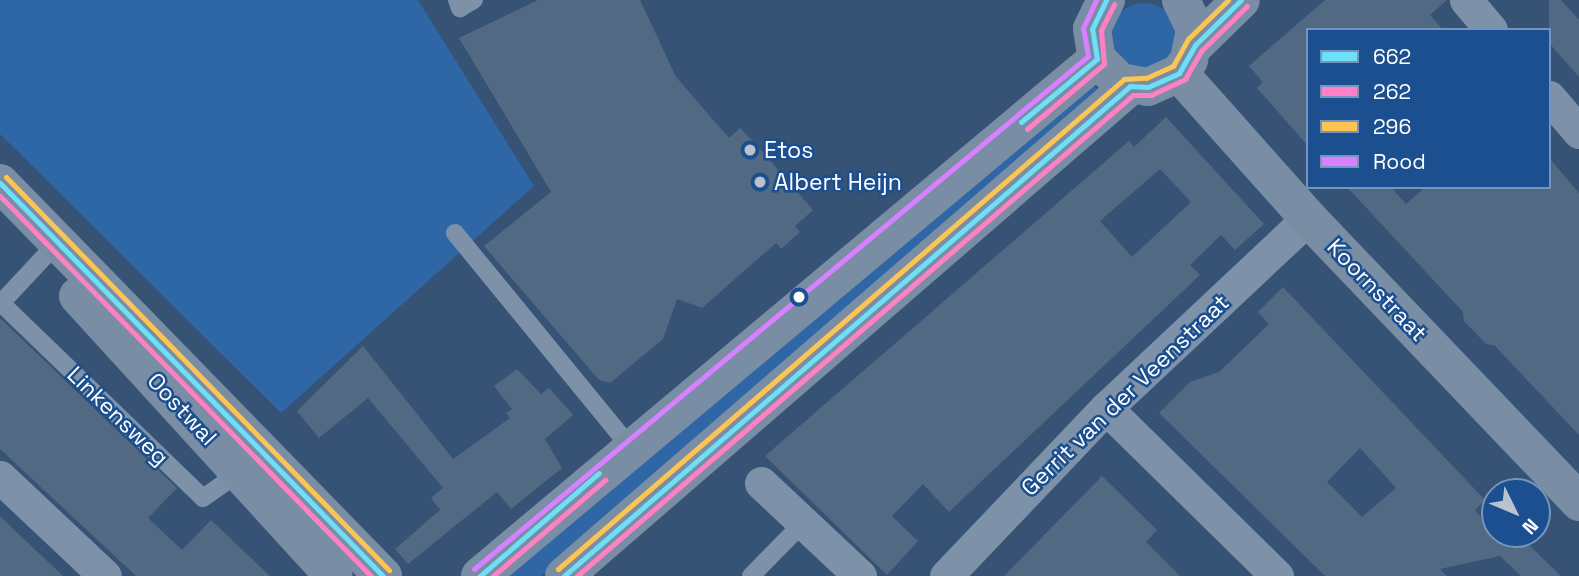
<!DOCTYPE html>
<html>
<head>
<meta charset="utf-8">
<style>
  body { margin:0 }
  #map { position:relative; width:1579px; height:576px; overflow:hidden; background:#365274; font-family:"Space Grotesk",sans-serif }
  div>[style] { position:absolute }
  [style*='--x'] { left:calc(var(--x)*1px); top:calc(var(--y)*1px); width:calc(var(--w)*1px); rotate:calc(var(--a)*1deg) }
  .green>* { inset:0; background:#2f66a5 }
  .round { border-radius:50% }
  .building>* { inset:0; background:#526984 }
  .lane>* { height:18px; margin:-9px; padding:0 9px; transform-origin:9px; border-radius:9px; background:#7d92a8 }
  .street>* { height:33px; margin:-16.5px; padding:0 16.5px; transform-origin:16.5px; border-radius:16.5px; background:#7d92a8 }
  .secondary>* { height:38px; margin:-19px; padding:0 19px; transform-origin:19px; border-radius:19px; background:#798da4 }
  .bus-1>* { height:5px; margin:-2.5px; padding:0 2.5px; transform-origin:2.5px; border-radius:2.5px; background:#6ddff8 }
  .bus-2>* { height:5px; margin:-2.5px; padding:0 2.5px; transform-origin:2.5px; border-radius:2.5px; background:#ff80c5 }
  .bus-3>* { height:5px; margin:-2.5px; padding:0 2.5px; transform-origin:2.5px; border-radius:2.5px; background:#fcc553 }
  .bus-4>* { height:5px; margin:-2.5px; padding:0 2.5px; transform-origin:2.5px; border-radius:2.5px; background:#d880ff }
  .dots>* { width:19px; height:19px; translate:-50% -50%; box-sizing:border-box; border:4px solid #1b4f8f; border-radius:50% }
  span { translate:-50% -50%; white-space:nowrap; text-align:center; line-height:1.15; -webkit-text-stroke:5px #1b4f8f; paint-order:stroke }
  .poi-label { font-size:23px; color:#fff }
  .left { translate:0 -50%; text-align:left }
  .street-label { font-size:23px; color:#fff }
  .legend { position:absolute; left:1306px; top:28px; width:245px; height:161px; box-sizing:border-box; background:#1b4f8f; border:2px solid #7695bc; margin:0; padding:9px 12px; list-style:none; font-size:21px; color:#fff }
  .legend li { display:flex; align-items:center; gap:14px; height:35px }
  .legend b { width:35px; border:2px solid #7695bc }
  .north { position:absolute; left:1481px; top:478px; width:70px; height:70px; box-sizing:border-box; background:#1b4f8f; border:2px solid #7695bc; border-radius:50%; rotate:133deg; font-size:19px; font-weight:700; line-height:28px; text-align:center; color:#fff }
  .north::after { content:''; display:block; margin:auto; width:24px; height:32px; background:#b9c2ce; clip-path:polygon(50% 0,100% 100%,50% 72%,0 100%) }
</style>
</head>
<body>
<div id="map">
  <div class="green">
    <i style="clip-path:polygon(0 0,418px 0,534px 186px,281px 413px,0 134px)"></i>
    <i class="round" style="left:1111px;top:3px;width:66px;height:66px"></i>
    <i style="clip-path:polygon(1082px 80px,1108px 94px,726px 427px,541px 576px,500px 576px)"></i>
  </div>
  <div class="building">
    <i style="clip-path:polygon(538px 0,640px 0,676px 77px,729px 138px,740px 128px,753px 141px,813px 210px,795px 226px,800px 232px,781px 249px,776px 243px,702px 308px,677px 299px,663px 339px,610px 383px,599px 380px,484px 246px,551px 192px,459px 38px)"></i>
    <i style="clip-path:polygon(1325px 0,1447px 0,1430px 15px,1443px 30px,1308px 30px,1308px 146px,1257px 88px,1263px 82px,1249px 66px)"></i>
    <i style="clip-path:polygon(1549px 0,1561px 0,1579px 20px,1579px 77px,1549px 43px)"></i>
    <i style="clip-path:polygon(evenodd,1166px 117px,1264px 224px,1235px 250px,1221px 235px,1190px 265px,1200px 275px,949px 512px,923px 484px,892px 516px,918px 541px,887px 575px,765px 456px,1129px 141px,1134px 147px,1166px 117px,1160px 169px,1191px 202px,1132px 257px,1100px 221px,1160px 169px)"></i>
    <i style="clip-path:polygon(1549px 158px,1579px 193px,1579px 435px,1495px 346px,1486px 344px,1464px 321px,1463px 312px,1347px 187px,1391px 187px,1406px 204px,1425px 187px,1549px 187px)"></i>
    <i style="clip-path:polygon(evenodd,1283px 287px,1485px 500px,1475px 510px,1495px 534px,1546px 534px,1527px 543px,1561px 576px,1521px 576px,1500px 556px,1440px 569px,1447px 576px,1325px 576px,1159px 413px,1190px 382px,1219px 372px,1269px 324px,1258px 312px,1283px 287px,1360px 448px,1396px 488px,1362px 517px,1327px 482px,1360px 448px)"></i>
    <i style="clip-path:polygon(0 318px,177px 488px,148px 518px,182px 550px,211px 520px,270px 576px,136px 576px,0 449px)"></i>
    <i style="clip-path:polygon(363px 346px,453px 459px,510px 418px,506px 413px,512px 409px,494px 386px,517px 369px,541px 394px,549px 388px,573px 415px,545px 439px,562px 468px,511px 509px,497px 492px,408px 564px,395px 549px,440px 510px,431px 498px,443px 488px,368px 398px,319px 438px,297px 411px)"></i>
    <i style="clip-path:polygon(1102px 476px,1157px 530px,1146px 542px,1180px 576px,1004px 576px)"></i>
    <i style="clip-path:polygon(0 516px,28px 543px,63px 576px,0 576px)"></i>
  </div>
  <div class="lane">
    <i style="--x:457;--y:0;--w:9;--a:69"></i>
    <i style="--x:460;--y:8;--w:16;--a:-30"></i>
    <i style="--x:455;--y:233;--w:276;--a:50.7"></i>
    <i style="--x:0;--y:302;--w:282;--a:44"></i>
    <i style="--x:203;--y:498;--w:45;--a:-35.1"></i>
    <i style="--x:1;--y:303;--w:83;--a:-46.9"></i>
    <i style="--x:751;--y:576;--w:73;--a:-45.6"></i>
  </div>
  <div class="street">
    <i style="--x:1466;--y:0;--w:39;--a:50"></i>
    <i style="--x:1549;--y:97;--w:46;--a:49.4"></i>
    <i style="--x:1106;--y:408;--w:240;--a:44.5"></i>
    <i style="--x:0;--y:477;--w:144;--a:43.3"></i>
    <i style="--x:761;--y:483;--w:136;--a:43.2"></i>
    <i style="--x:946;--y:576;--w:232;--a:-46.4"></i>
    <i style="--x:1106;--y:408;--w:277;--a:-43.2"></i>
  </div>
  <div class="secondary">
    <i style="--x:1106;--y:0;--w:32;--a:116"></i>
    <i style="--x:1092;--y:29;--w:30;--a:81"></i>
    <i style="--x:1097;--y:59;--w:33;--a:45"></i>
    <i style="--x:1120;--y:82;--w:28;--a:10"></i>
    <i style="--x:1148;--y:87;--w:34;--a:-24"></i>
    <i style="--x:1179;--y:73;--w:16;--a:-52"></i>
    <i style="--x:1189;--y:60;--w:32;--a:-79"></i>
    <i style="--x:1195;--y:29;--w:32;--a:-116"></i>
    <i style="--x:1195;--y:45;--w:64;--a:-44.4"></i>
    <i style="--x:1179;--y:73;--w:194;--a:48.3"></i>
    <i style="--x:1308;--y:218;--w:393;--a:46.3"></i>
    <i style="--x:0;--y:183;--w:549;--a:45.74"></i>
    <i style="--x:78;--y:296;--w:379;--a:47.6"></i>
    <i style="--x:480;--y:576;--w:805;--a:-39.96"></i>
    <i style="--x:564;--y:576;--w:749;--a:-40.88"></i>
  </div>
  <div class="bus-1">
    <i style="--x:1021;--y:122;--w:99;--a:-39.7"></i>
    <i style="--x:1097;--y:59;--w:30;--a:-99"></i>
    <i style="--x:1092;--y:29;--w:32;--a:-64"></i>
    <i style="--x:0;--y:183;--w:549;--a:45.74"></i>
    <i style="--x:480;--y:576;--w:157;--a:-40.9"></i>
    <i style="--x:564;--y:576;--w:749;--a:-40.88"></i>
    <i style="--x:1130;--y:86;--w:18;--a:3"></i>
    <i style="--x:1148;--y:87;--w:34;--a:-24"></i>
    <i style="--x:1179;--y:73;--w:32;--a:-60"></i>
    <i style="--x:1195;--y:45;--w:64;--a:-44.4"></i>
  </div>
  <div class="bus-2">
    <i style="--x:1027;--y:129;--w:101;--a:-40.2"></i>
    <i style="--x:1104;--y:64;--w:34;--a:-95"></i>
    <i style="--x:1101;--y:30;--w:29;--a:-63"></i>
    <i style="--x:0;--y:196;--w:531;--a:45.69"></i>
    <i style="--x:493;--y:576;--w:148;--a:-40.6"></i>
    <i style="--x:577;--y:576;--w:735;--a:-40.86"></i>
    <i style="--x:1133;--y:95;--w:18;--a:0"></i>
    <i style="--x:1151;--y:95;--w:38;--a:-25"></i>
    <i style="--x:1185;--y:79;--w:34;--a:-60"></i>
    <i style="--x:1202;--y:50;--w:63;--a:-44.4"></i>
  </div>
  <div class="bus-3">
    <i style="--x:6;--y:177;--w:549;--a:45.74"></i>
    <i style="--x:558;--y:569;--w:749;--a:-40.88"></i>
    <i style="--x:1124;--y:79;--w:22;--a:-3"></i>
    <i style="--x:1146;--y:78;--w:30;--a:-24"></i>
    <i style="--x:1173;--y:66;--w:31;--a:-61"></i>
    <i style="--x:1188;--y:39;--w:56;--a:-44.3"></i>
  </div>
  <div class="bus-4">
    <i style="--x:474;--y:569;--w:800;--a:-39.88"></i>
    <i style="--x:1088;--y:56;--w:28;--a:-100"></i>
    <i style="--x:1083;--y:28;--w:31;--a:-65"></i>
  </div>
  <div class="dots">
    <i style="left:750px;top:150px;background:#b9c2ce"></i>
    <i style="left:760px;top:182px;background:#b9c2ce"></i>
    <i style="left:799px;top:297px;background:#fff"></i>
  </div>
  <div class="poi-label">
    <span class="left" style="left:764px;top:150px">Etos</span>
    <span class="left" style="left:774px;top:182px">Albert Heijn</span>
  </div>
  <div class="street-label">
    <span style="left:1377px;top:290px;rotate:46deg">Koornstraat</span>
    <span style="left:1125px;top:395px;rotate:-44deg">Gerrit van der Veenstraat</span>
    <span style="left:182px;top:409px;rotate:47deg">Oostwal</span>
    <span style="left:118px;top:416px;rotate:44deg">Linkensweg</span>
  </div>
  <ul class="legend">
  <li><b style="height:9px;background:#6ddff8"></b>662</li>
  <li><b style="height:9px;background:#ff80c5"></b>262</li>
  <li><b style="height:9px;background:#fcc553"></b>296</li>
  <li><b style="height:9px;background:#d880ff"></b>Rood</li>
  </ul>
  <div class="north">N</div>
</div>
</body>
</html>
